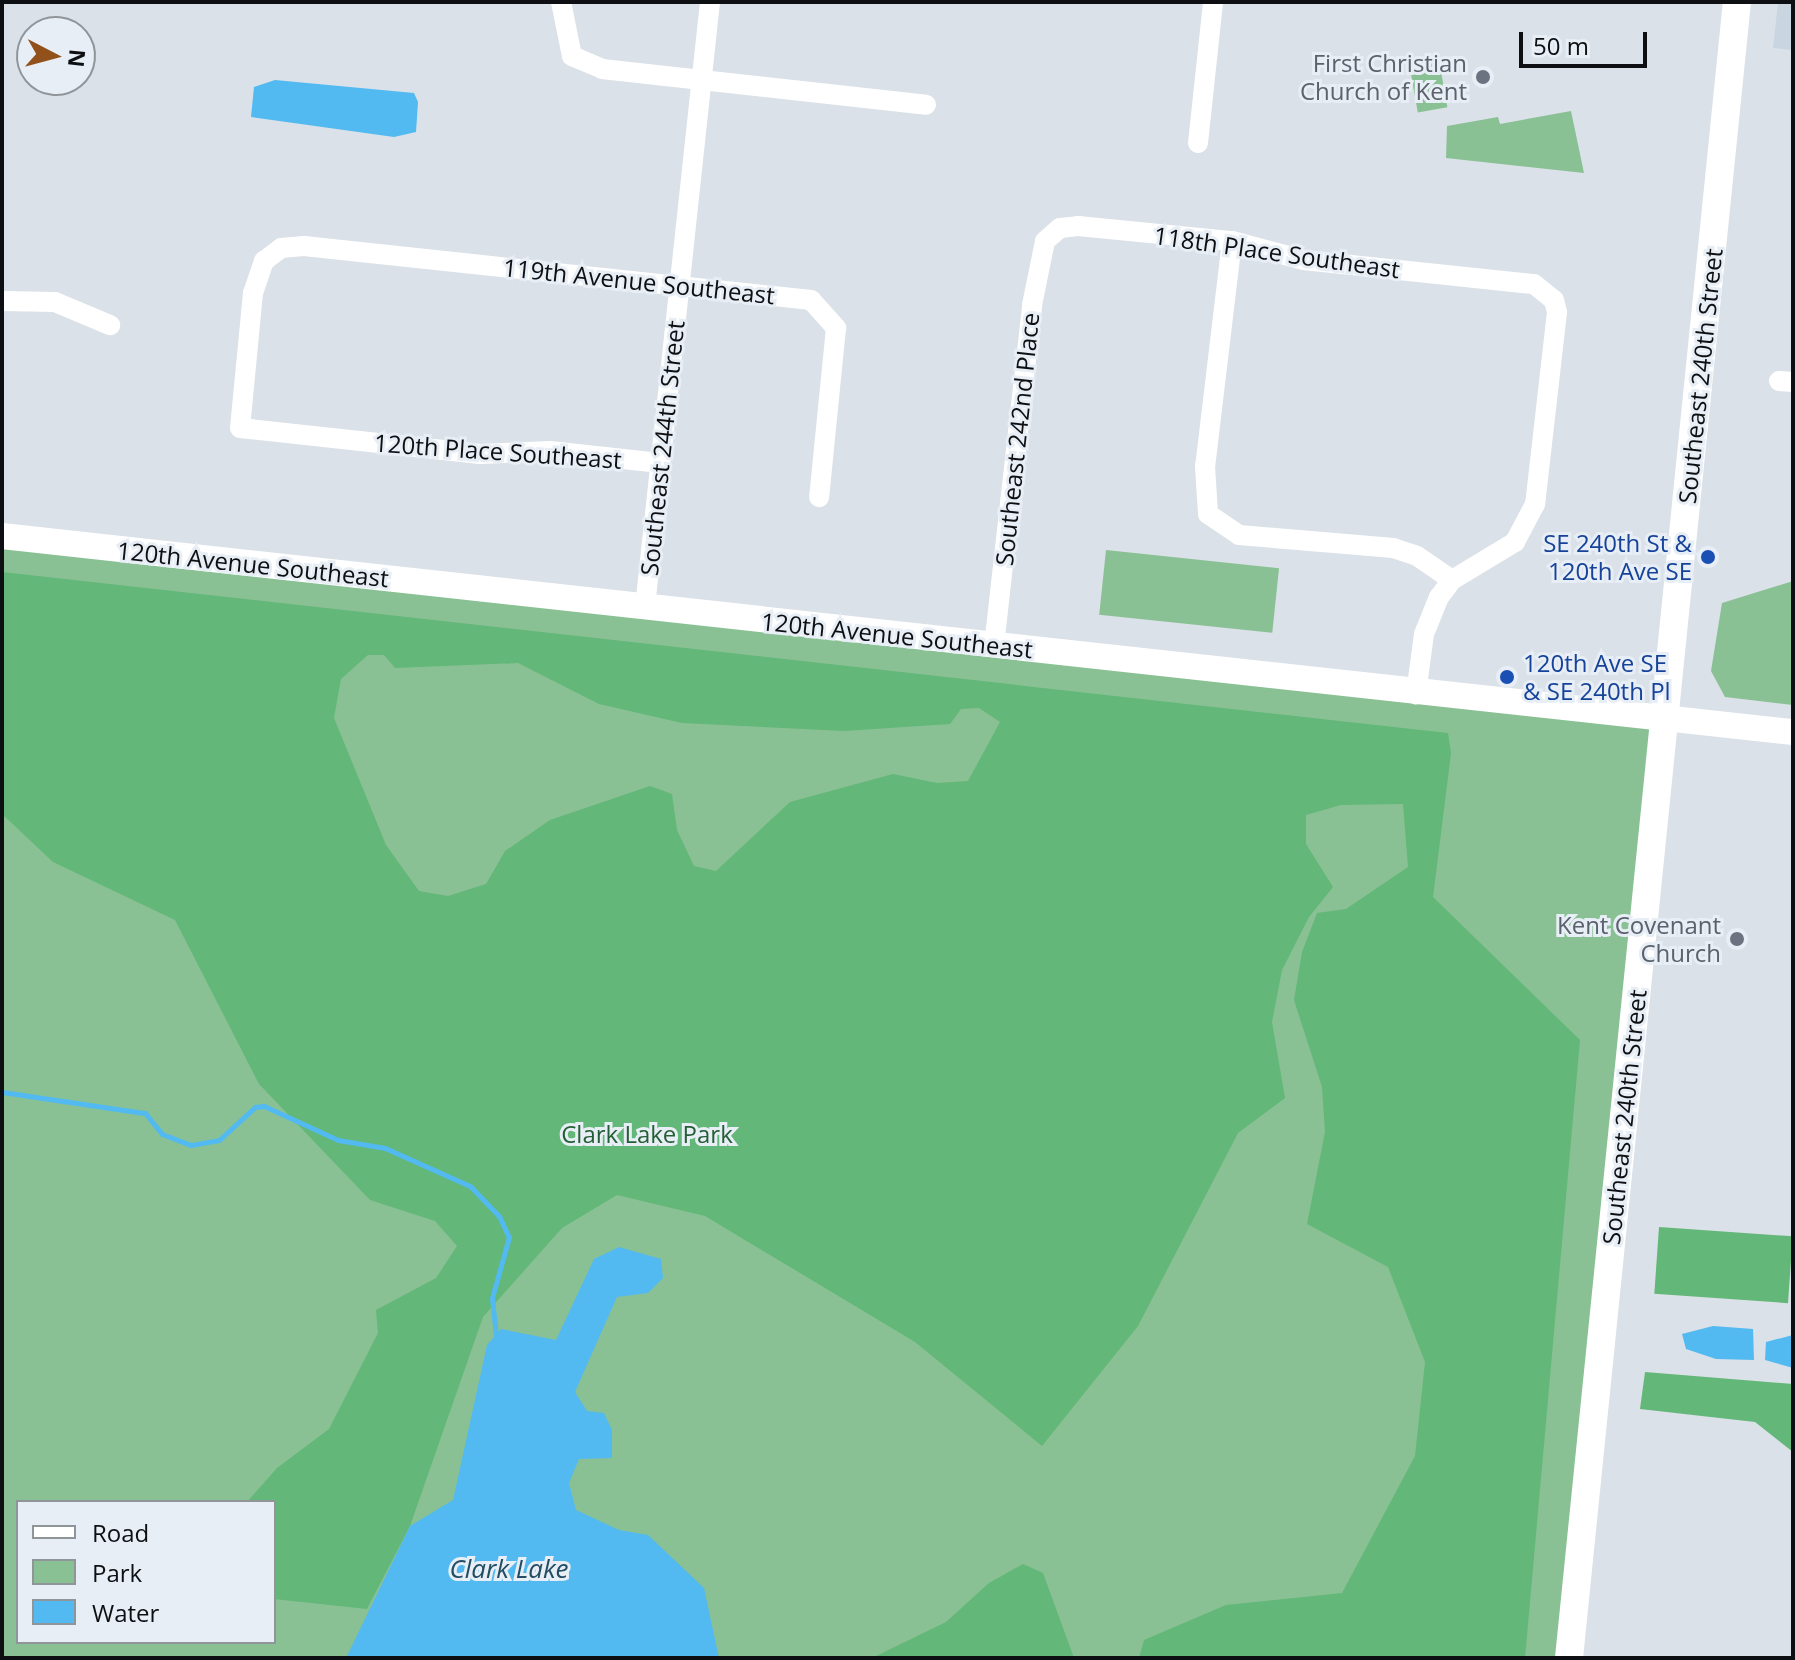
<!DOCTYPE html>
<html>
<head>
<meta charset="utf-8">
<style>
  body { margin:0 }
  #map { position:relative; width:1795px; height:1660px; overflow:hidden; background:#dbe1e8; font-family:"Open Sans",sans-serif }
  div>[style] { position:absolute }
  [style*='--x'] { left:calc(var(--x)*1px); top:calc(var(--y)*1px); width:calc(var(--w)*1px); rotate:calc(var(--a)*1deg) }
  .built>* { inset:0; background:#cad5e2 }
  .green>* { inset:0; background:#89c194; transform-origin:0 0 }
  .forest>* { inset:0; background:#63b778; transform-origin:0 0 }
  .water>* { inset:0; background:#52baf0 }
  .stream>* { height:5px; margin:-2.5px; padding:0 2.5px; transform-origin:2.5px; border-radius:2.5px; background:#52baf0 }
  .minor>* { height:20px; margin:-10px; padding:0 10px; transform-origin:10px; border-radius:10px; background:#fff }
  .tertiary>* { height:26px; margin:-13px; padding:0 13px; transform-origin:13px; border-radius:13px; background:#fff }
  .secondary>* { height:28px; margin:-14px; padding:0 14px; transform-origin:14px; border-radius:14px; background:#fff }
  .dots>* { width:22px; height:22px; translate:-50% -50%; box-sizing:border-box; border:4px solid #e8eef5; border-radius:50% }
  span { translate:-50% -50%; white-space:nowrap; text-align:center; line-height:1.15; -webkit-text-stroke:6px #e8eef5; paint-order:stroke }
  .worship-label { font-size:24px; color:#5b616d }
  .right { translate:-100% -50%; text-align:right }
  .street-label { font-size:24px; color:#0d0f12 }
  .transit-label { font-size:24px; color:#164399 }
  .left { translate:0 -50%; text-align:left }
  .park-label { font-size:24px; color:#245f35 }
  .water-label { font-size:26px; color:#224d64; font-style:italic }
  .frame { position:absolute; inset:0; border:4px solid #0d0f12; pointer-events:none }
  .legend { position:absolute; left:16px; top:1500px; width:260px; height:144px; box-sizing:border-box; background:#e8eef5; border:2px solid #90959a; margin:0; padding:10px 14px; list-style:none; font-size:24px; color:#0d0f12 }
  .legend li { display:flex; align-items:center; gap:16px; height:40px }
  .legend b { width:40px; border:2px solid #90959a }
  .north { position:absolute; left:16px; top:16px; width:80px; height:80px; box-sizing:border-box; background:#e8eef5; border:2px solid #90959a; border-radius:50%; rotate:96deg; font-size:22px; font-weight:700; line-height:32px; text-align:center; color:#0d0f12 }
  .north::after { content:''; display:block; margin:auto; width:28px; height:36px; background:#92511b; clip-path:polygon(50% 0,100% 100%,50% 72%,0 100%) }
  .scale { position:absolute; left:1519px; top:32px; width:128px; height:36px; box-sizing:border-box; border:4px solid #0d0f12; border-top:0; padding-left:10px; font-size:24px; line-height:28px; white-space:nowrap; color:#0d0f12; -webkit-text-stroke:6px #e8eef5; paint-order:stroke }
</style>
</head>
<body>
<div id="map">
  <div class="built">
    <i style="clip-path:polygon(1778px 2px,1793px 2px,1793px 50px,1773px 48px)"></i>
  </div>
  <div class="green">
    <i style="left:1439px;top:60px;width:48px;height:30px;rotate:80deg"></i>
    <i style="clip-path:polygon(1571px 111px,1584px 173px,1446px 158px,1447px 126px,1498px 117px,1500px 124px)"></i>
    <i style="clip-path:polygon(evenodd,2px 536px,1665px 719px,1569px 1658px,2px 1658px,2px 536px,18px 1502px,274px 1502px,274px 1642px,18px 1642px,18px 1502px)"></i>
    <i style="left:1106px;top:550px;width:174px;height:65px;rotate:6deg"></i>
    <i style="clip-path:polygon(1793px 581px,1793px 705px,1725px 697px,1711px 671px,1722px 603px)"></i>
  </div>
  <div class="forest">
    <i style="clip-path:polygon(evenodd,2px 572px,1448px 733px,1451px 753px,1433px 897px,1580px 1040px,1525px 1658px,1139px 1658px,1144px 1640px,1226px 1605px,1342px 1593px,1415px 1456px,1425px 1362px,1388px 1267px,1307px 1224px,1325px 1132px,1322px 1087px,1294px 1000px,1302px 952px,1317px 913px,1346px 909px,1408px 867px,1403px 804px,1341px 805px,1306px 815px,1306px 844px,1333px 887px,1309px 917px,1282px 970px,1272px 1022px,1285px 1098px,1238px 1133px,1138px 1326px,1042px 1446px,915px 1342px,705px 1216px,617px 1195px,562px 1228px,483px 1317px,410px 1526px,367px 1609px,274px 1599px,274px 1502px,247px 1502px,277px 1468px,329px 1429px,378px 1333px,376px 1310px,436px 1278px,457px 1246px,435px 1221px,370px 1200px,259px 1084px,175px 920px,53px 862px,2px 814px,2px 572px,368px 655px,384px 655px,395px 668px,518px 663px,599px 704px,682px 723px,844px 731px,950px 724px,961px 709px,979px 708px,1000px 722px,968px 781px,937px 783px,893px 774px,790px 802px,716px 871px,694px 866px,677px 830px,672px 794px,650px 786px,550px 820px,505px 851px,486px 884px,448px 896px,419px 891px,386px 845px,334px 718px,341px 679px,368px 655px)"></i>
    <i style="left:1659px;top:1227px;width:134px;height:67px;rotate:4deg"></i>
    <i style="clip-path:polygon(1645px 1372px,1793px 1384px,1793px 1452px,1755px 1422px,1640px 1409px)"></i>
    <i style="clip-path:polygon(1023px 1564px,1043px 1573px,1074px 1658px,872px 1658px,946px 1622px,989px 1583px)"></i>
  </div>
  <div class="water">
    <i style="clip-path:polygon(275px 80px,414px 93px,418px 102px,416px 132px,394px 137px,251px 117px,254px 87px)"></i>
    <i style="clip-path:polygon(619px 1247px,661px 1259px,663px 1278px,648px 1293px,617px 1297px,575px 1392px,587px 1411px,604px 1413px,612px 1430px,612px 1458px,579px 1459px,569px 1483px,576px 1510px,619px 1530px,648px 1535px,704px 1588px,719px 1658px,346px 1658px,410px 1526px,453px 1500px,487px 1345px,501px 1329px,556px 1340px,594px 1259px)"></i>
    <i style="clip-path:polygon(1713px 1326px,1753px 1329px,1754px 1360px,1716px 1359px,1686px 1349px,1682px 1334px)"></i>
    <i style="clip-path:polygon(1793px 1335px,1793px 1368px,1765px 1360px,1766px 1342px)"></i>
  </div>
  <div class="stream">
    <i style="--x:2;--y:1092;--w:145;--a:8.4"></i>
    <i style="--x:145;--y:1113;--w:27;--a:51"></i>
    <i style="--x:162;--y:1134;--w:31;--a:21"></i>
    <i style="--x:191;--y:1145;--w:28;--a:-10"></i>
    <i style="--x:219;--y:1140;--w:49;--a:-42.5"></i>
    <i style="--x:255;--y:1107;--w:9;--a:-6"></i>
    <i style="--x:264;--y:1106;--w:81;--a:24.7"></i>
    <i style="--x:338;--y:1140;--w:48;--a:9.7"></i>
    <i style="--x:385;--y:1148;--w:93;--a:24.1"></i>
    <i style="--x:470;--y:1186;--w:42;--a:46"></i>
    <i style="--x:499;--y:1216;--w:23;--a:65"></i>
    <i style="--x:509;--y:1237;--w:63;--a:105.6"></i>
    <i style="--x:492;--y:1298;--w:38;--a:84"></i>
  </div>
  <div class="minor">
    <i style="--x:561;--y:2;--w:55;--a:78.5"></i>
    <i style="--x:572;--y:56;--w:33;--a:23"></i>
    <i style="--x:602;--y:69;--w:326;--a:6.3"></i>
    <i style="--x:1198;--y:143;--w:142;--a:-83.9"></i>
    <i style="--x:1232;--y:241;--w:227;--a:96.8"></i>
    <i style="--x:1205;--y:466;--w:48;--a:86.4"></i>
    <i style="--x:1208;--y:514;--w:37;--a:34"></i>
    <i style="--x:1239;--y:535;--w:155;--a:4.8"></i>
    <i style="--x:1393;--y:548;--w:25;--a:18"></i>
    <i style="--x:1417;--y:556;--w:42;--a:34.4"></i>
    <i style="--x:2;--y:301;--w:53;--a:1.1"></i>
    <i style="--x:55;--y:302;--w:60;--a:22.7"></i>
    <i style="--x:1779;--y:381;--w:14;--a:4"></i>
    <i style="--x:660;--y:463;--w:111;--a:-173.8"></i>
    <i style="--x:550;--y:451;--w:70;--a:177.5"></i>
    <i style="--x:480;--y:454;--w:241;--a:-173.8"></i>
    <i style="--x:240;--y:428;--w:136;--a:-84.5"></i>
    <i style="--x:253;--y:293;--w:34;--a:-71"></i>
    <i style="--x:264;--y:261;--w:21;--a:-37"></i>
    <i style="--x:281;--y:248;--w:23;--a:-5"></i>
    <i style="--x:304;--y:246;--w:510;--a:6.08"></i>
    <i style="--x:811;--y:300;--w:38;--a:48"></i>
    <i style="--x:836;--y:328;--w:170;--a:95.7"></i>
    <i style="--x:645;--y:607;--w:608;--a:-83.87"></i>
    <i style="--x:994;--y:646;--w:343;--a:-83.6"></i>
    <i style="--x:1032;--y:305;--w:65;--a:-78.5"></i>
    <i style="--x:1045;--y:241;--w:20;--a:-41"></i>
    <i style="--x:1060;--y:228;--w:18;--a:-6"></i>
    <i style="--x:1078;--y:226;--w:155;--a:5.6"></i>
    <i style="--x:1232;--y:241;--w:74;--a:14.8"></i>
    <i style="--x:1304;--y:260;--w:231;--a:6"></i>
    <i style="--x:1534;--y:284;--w:26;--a:39"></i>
    <i style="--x:1554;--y:300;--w:12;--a:76"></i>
    <i style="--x:1557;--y:312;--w:193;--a:96.5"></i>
    <i style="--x:1535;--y:504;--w:43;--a:117.8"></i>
    <i style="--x:1515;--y:542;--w:74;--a:148.9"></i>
    <i style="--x:1452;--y:580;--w:21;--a:127"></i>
    <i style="--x:1439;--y:597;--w:40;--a:112"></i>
    <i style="--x:1424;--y:634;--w:61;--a:97.6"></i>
  </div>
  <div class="tertiary">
    <i style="--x:2;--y:536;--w:1802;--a:6.25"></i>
  </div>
  <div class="secondary">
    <i style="--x:1569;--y:1658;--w:1664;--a:-84.21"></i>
  </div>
  <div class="dots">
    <i style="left:1483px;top:77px;background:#6b7280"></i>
    <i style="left:1708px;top:557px;background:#1a4fb4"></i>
    <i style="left:1507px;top:677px;background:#1a4fb4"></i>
    <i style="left:1737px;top:939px;background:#6b7280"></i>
  </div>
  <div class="worship-label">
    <span class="right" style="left:1467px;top:77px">First Christian<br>Church of Kent</span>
    <span class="right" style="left:1721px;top:939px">Kent Covenant<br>Church</span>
  </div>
  <div class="street-label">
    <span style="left:1277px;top:252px;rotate:8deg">118th Place Southeast</span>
    <span style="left:639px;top:281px;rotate:6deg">119th Avenue Southeast</span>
    <span style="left:1700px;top:376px;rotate:-84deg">Southeast 240th Street</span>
    <span style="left:1017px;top:439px;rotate:-84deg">Southeast 242nd Place</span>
    <span style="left:662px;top:448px;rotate:-84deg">Southeast 244th Street</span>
    <span style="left:498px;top:451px;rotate:4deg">120th Place Southeast</span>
    <span style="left:253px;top:564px;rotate:6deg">120th Avenue Southeast</span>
    <span style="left:897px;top:635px;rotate:6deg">120th Avenue Southeast</span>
    <span style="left:1624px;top:1117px;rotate:-84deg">Southeast 240th Street</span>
  </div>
  <div class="transit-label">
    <span class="right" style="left:1692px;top:557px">SE 240th St &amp;<br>120th Ave SE</span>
    <span class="left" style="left:1523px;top:677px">120th Ave SE<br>&amp; SE 240th Pl</span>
  </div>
  <div class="park-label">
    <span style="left:647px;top:1134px">Clark Lake Park</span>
  </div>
  <div class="water-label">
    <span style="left:509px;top:1569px">Clark Lake</span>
  </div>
  <div class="frame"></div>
  <ul class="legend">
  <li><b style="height:10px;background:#fff"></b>Road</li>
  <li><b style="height:22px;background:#89c194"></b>Park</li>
  <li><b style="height:22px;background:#52baf0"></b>Water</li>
  </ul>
  <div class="north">N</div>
  <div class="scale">50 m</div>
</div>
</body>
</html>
